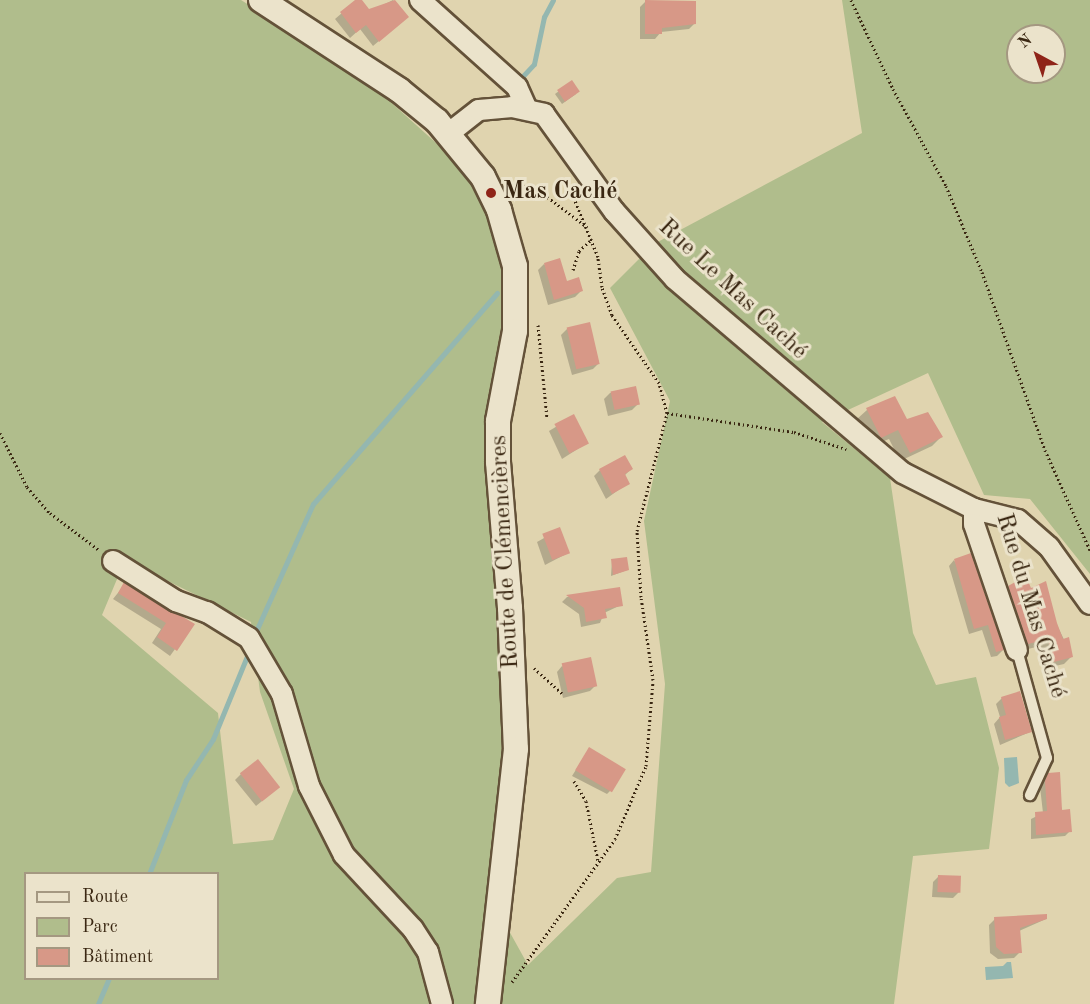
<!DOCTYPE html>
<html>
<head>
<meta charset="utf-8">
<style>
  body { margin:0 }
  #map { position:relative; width:1090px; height:1004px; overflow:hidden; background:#e0d4af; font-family:"Old Standard TT",serif }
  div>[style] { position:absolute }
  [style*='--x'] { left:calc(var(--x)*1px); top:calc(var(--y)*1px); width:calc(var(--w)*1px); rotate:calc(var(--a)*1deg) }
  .green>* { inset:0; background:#b0bd8c }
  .water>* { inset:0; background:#94b7b0 }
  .shadow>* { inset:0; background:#0003 }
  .stream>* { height:5px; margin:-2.5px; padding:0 2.5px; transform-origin:2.5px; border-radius:2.5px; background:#94b7b0 }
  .building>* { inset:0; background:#d79887; transform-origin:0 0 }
  .path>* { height:3px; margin-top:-1.5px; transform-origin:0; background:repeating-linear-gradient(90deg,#3a2712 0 1.5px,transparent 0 4.5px) }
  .roads { filter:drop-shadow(2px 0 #645239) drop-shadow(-2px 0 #645239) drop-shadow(0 2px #645239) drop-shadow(0 -2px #645239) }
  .service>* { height:10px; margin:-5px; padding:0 5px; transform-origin:5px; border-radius:5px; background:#ebe3cb }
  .minor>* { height:20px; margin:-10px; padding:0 10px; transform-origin:10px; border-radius:10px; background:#ebe3cb }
  .tertiary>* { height:24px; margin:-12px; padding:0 12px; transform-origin:12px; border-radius:12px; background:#ebe3cb }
  .dots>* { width:16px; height:16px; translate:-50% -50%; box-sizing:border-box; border:3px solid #ebe3cb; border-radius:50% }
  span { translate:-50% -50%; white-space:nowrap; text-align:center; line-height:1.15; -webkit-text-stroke:6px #ebe3cb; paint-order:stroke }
  .poi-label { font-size:24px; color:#3a2712; font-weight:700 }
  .left { translate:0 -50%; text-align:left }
  .street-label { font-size:24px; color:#3a2712 }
  .legend { position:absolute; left:24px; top:872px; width:195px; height:108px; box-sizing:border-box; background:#ebe3cb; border:2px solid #a49881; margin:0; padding:8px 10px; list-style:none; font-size:18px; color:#3a2712 }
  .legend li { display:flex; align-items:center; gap:12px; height:30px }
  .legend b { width:30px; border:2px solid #a49881 }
  .north { position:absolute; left:1006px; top:24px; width:60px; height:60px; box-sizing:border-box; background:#ebe3cb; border:2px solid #a49881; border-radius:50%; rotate:320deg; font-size:16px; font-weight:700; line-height:24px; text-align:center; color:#3a2712 }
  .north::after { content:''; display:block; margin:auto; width:21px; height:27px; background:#8f2418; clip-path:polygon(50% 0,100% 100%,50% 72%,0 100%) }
</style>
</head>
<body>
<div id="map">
  <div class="green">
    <i style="clip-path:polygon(evenodd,0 0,241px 0,365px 79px,475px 178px,510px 289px,495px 552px,528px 750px,489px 895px,528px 965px,617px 878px,651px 872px,665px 684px,644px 521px,670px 401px,610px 288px,654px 244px,862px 133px,842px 0,1090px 0,1090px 574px,1030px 499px,984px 495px,928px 373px,822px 422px,890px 478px,913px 633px,936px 685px,976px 677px,999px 768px,989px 849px,913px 856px,894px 1004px,0 1004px,0 0,1018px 36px,1054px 36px,1054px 72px,1018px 72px,1018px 36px,0 0,125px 560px,251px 622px,260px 692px,294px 789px,273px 840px,233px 844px,218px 713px,102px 615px,125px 560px,0 0,26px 874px,218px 874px,218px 978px,26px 978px,26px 874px)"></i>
  </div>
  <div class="water">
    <i style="clip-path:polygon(1017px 757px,1019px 783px,1009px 787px,1005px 783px,1004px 758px)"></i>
    <i style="clip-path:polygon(1007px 962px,1011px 962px,1013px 978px,986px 980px,985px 967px,1003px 966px)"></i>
  </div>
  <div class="shadow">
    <i style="clip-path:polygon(357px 0,369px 12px,393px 0,407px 17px,373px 46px,360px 29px,350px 38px,335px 19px)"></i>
    <i style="clip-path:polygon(646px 1px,694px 24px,689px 29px,661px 32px,655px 39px,640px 39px,640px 7px)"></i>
    <i style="clip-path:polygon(571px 82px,576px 94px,562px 104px,555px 94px)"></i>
    <i style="clip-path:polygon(544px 264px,566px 283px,581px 291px,575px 297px,548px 305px,538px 270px)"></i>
    <i style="clip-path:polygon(588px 324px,599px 363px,593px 369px,572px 375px,561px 335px,567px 329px)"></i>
    <i style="clip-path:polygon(634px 387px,638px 404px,632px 410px,608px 416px,604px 399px,610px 393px)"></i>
    <i style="clip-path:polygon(894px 398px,906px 421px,941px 437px,932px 446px,900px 461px,889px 439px,872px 446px,857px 419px,867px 410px)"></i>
    <i style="clip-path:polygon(574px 416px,587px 443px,562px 459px,549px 431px)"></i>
    <i style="clip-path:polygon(631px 469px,624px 476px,628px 483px,606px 499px,594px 476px,600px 470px)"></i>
    <i style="clip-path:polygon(560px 529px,568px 553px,545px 565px,537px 542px)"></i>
    <i style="clip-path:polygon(612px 560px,627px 570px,611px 576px)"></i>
    <i style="clip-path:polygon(954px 560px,1003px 650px,997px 656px,991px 657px,982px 630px,969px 634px,949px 566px)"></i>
    <i style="clip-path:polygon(125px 584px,193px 624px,170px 656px,152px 643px,161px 629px,113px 599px)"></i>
    <i style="clip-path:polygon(1009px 588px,1031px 590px,1056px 623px,1072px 656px,1064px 664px,1046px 668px,1040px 646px,1020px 651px,1001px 596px)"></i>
    <i style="clip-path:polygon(619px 589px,621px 605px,604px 613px,600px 623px,581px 627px,579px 614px,562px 602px,567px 597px)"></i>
    <i style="clip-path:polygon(562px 666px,596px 685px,590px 691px,563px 698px,557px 672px)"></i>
    <i style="clip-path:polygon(1002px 698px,1030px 732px,1000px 745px,994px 724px,1000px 717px,996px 704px)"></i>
    <i style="clip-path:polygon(589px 749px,612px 789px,607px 794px,572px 776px)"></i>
    <i style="clip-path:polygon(241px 774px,273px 792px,256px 806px,235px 780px)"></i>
    <i style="clip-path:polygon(1049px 774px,1070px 831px,1065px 836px,1031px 839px,1031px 819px,1043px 813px,1040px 787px)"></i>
    <i style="clip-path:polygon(939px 876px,959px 892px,953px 898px,932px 897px,933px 882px)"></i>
    <i style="clip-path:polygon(995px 919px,1046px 919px,1019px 931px,1020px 952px,1014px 958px,998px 959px,990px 953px,989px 925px)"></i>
  </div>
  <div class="stream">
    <i style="--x:521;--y:78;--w:19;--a:-47"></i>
    <i style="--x:534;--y:64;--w:48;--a:-78"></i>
    <i style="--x:544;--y:17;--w:19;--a:-62"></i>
    <i style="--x:257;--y:629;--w:137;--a:-65.9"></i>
    <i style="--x:313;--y:504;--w:280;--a:-48.9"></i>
    <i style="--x:149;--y:874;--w:101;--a:-68.5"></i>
    <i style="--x:186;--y:780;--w:49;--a:-56.6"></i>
    <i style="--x:213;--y:739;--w:90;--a:-67.7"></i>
    <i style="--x:98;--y:1004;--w:28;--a:-67"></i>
  </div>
  <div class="building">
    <i style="clip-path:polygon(355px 0,362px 0,369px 9px,395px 0,409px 17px,379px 42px,366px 25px,356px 33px,340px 12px)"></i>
    <i style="clip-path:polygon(645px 0,696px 1px,696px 24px,662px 28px,662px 34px,645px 34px)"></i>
    <i style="left:572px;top:80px;width:14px;height:18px;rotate:56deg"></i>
    <i style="clip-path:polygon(560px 258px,567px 281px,579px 277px,583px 291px,554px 300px,544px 263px)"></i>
    <i style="left:590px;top:322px;width:43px;height:24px;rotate:77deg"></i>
    <i style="left:636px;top:386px;width:19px;height:26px;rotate:78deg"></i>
    <i style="clip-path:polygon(895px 396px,907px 419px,928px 412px,943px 437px,910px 453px,898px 430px,881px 438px,866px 408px)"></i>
    <i style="left:574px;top:414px;width:33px;height:22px;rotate:63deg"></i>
    <i style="clip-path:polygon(625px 455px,633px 469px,625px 474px,630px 484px,612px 494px,599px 469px)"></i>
    <i style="left:560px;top:527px;width:28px;height:19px;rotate:69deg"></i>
    <i style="clip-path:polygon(971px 553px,1004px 650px,996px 652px,988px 625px,974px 629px,954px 559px)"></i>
    <i style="clip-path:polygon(627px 557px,629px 570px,613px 575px,611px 559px)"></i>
    <i style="clip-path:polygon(1026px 576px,1031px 588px,1046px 581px,1057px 623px,1063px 639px,1069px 637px,1073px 657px,1054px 662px,1048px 639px,1028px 644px,1008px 586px)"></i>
    <i style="clip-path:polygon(124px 582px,195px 624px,177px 651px,157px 637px,166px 623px,118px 593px)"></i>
    <i style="clip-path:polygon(620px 587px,623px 606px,605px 609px,607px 618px,586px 622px,584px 608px,566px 595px)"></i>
    <i style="left:591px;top:657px;width:30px;height:30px;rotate:78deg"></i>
    <i style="clip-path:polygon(1020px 691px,1032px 732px,1005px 740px,999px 717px,1006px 715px,1001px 697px)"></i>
    <i style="left:589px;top:747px;width:43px;height:27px;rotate:31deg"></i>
    <i style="left:258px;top:759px;width:36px;height:23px;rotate:52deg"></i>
    <i style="clip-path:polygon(1060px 772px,1062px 810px,1070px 809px,1072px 832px,1036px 835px,1035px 812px,1047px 811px,1045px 781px,1048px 773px)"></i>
    <i style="left:938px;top:875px;width:23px;height:17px;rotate:2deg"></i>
    <i style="clip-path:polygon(1047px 914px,1047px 919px,1020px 928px,1022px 953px,1004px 954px,996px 947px,994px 917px)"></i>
  </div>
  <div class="path">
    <i style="--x:851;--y:0;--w:98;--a:64.7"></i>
    <i style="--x:893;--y:89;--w:111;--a:61.3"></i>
    <i style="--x:946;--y:186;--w:93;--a:67.3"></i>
    <i style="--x:982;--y:272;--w:189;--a:70.5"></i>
    <i style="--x:1045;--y:450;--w:110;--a:65.8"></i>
    <i style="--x:511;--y:186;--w:22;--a:0"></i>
    <i style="--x:533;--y:186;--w:68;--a:37.2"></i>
    <i style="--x:573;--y:270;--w:20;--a:-72"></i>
    <i style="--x:579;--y:251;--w:18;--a:-43"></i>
    <i style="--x:538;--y:325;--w:94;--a:84.5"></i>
    <i style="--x:667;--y:413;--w:128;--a:8.5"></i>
    <i style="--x:794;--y:432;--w:55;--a:18.1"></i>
    <i style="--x:0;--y:433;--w:60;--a:63.4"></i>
    <i style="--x:27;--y:487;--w:35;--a:49"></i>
    <i style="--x:50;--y:513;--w:61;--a:37.1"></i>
    <i style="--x:534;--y:668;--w:40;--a:42"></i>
    <i style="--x:574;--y:781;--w:23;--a:59"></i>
    <i style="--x:586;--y:801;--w:61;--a:78.7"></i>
    <i style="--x:512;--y:982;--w:176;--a:-54.2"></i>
    <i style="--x:615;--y:839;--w:79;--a:-67"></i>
    <i style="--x:646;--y:766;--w:86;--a:-85.3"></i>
    <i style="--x:653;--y:680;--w:84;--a:-98.2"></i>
    <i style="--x:641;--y:597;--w:66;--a:-93.5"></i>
    <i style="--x:637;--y:531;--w:122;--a:-75.7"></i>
    <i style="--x:667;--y:413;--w:31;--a:-105"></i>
    <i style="--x:659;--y:383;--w:83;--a:-124.7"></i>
    <i style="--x:612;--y:315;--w:30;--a:-110"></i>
    <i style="--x:602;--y:287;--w:30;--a:-98"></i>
    <i style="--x:598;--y:257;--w:82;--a:-112.2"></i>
  </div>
  <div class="roads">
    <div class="service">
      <i style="--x:1017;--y:650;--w:112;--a:74.5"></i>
      <i style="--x:1047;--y:758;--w:41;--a:114.7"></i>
    </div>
    <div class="minor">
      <i style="--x:420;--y:0;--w:130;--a:41.9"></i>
      <i style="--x:517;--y:87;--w:24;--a:66"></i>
      <i style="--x:448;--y:134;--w:39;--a:-38"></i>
      <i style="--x:479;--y:110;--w:33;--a:-5"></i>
      <i style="--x:512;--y:107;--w:33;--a:12"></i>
      <i style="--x:544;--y:114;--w:120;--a:54.2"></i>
      <i style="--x:614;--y:211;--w:91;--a:48.1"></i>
      <i style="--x:675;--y:279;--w:299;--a:40.4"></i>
      <i style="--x:903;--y:473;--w:80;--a:26.9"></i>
      <i style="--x:974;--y:509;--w:45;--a:14"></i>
      <i style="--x:1018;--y:520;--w:41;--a:41.1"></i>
      <i style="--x:1049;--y:547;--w:70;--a:54.3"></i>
      <i style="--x:974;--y:509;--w:15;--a:90"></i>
      <i style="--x:974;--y:524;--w:133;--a:71.2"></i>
      <i style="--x:113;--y:561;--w:75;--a:32.4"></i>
      <i style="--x:176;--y:601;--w:33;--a:20"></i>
      <i style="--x:207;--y:612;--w:49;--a:31.8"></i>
      <i style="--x:249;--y:638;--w:65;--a:59.5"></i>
      <i style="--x:282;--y:694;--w:96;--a:73.6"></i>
      <i style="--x:309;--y:786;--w:77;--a:63.1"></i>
      <i style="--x:344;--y:855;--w:101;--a:47"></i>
      <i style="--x:413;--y:929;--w:27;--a:57"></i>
      <i style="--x:428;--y:952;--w:54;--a:74.9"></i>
    </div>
    <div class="tertiary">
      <i style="--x:261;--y:0;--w:165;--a:33.1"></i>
      <i style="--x:399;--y:90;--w:49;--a:39.2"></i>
      <i style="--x:437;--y:121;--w:72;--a:50.6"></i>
      <i style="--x:483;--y:177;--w:37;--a:64"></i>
      <i style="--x:499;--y:210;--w:58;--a:74.1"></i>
      <i style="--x:515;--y:266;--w:65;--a:90"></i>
      <i style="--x:515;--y:331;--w:92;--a:100.7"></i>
      <i style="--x:498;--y:421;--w:41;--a:90"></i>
      <i style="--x:498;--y:462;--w:146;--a:85.3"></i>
      <i style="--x:510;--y:608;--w:141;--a:87.6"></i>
      <i style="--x:516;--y:749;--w:257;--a:96.3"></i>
    </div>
  </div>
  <div class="dots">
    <i style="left:491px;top:193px;background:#8f2418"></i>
  </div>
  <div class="poi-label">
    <span class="left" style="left:503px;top:193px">Mas Caché</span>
  </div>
  <div class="street-label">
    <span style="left:732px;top:290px;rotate:43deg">Rue Le Mas Caché</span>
    <span style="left:506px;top:552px;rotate:-93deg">Route de Clémencières</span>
    <span style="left:1030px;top:606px;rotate:73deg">Rue du Mas Caché</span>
  </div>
  <ul class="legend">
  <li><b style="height:8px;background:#ebe3cb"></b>Route</li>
  <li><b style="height:16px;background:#b0bd8c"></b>Parc</li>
  <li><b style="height:16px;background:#d79887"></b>Bâtiment</li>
  </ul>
  <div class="north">N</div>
</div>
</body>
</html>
